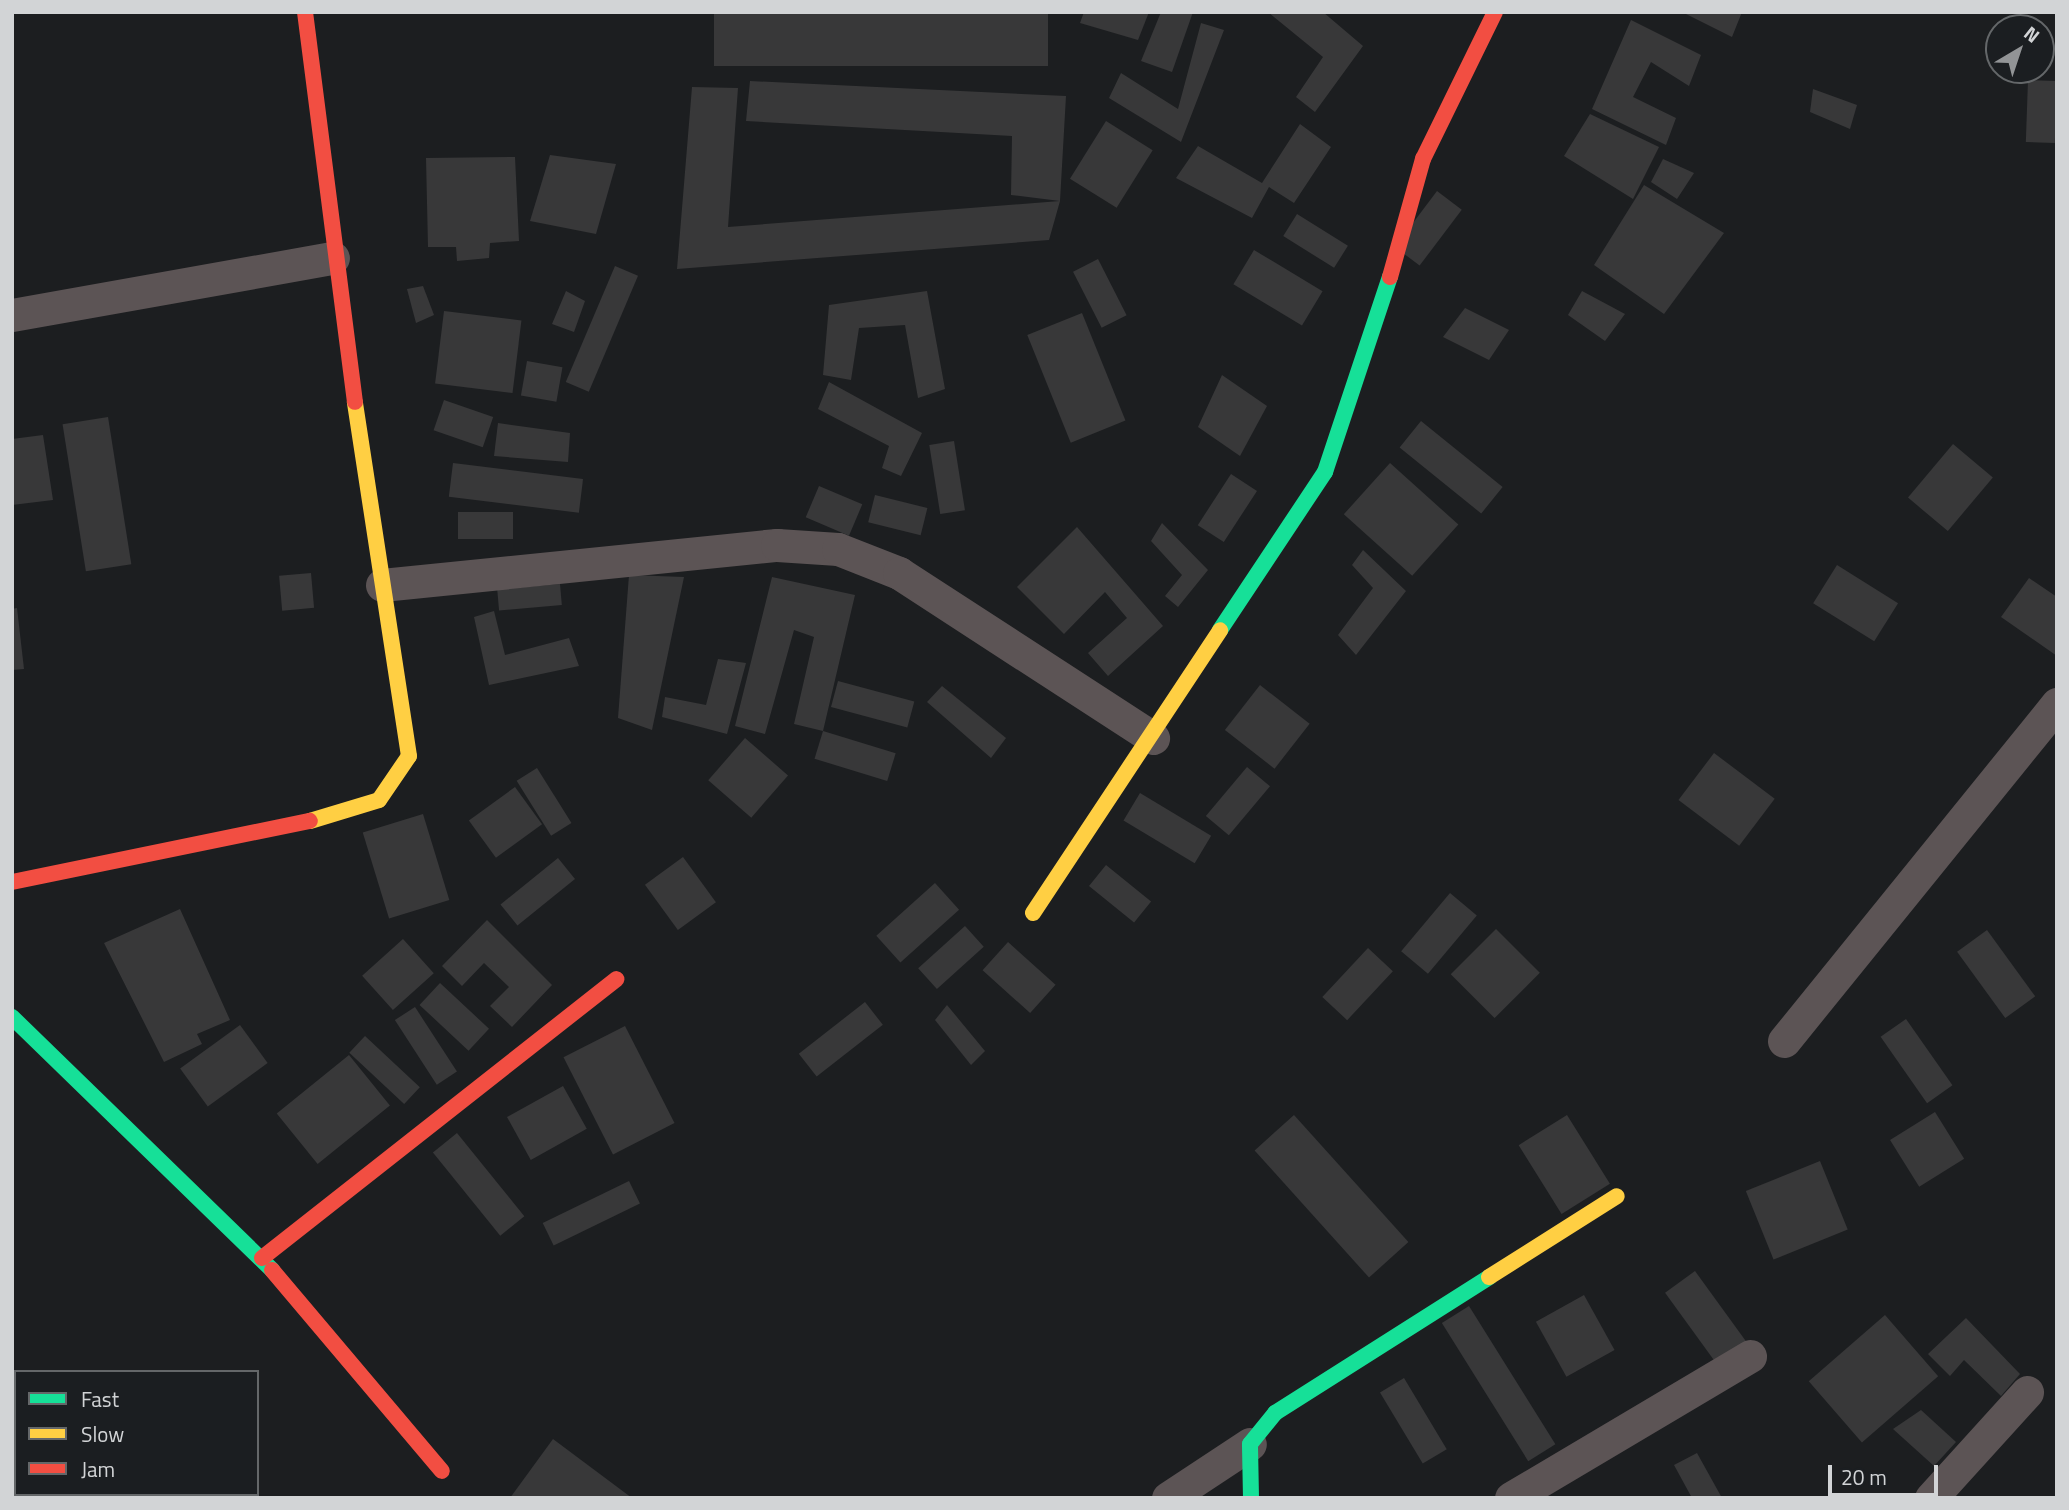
<!DOCTYPE html>
<html>
<head>
<meta charset="utf-8">
<style>
  body { margin:0 }
  #map { position:relative; width:2069px; height:1510px; overflow:hidden; background:#1c1e20; font-family:"Titillium Web",sans-serif }
  div>[style] { position:absolute }
  [style*='--x'] { left:calc(var(--x)*1px); top:calc(var(--y)*1px); width:calc(var(--w)*1px); rotate:calc(var(--a)*1deg) }
  .building>* { inset:0; background:#383839; transform-origin:0 0 }
  .street>* { height:33px; margin:-16.5px; padding:0 16.5px; transform-origin:16.5px; border-radius:16.5px; background:#5c5455 }
  .fast>* { height:16px; margin:-8px; padding:0 8px; transform-origin:8px; border-radius:8px; background:#16e098 }
  .slow>* { height:16px; margin:-8px; padding:0 8px; transform-origin:8px; border-radius:8px; background:#ffcf43 }
  .jam>* { height:16px; margin:-8px; padding:0 8px; transform-origin:8px; border-radius:8px; background:#f24e42 }
  span { translate:-50% -50%; white-space:nowrap; text-align:center; line-height:1.15; -webkit-text-stroke:7px #1b1e21; paint-order:stroke }
  .frame { position:absolute; inset:0; border:14px solid #d2d4d6; pointer-events:none }
  .legend { position:absolute; left:14px; top:1370px; width:245px; height:126px; box-sizing:border-box; background:#1b1e21; border:2px solid #646769; margin:0; padding:9px 12px; list-style:none; font-size:21px; color:#d2d4d6 }
  .legend li { display:flex; align-items:center; gap:14px; height:35px }
  .legend b { width:35px; border:2px solid #646769 }
  .north { position:absolute; left:1985px; top:14px; width:70px; height:70px; box-sizing:border-box; background:#1b1e21; border:2px solid #646769; border-radius:50%; rotate:39deg; font-size:19px; font-weight:700; line-height:28px; text-align:center; color:#d2d4d6 }
  .north::after { content:''; display:block; margin:auto; width:24px; height:32px; background:#929496; clip-path:polygon(50% 0,100% 100%,50% 72%,0 100%) }
  .scale { position:absolute; left:1828px; top:1465px; width:110px; height:32px; box-sizing:border-box; border:4px solid #d2d4d6; border-top:0; padding-left:9px; font-size:21px; line-height:24px; white-space:nowrap; color:#d2d4d6; -webkit-text-stroke:5px #1b1e21; paint-order:stroke }
</style>
</head>
<body>
<div id="map">
  <div class="building">
    <i style="left:714px;top:12px;width:334px;height:54px"></i>
    <i style="clip-path:polygon(1084px 12px,1149px 12px,1138px 40px,1080px 23px)"></i>
    <i style="clip-path:polygon(1161px 12px,1193px 12px,1172px 72px,1141px 61px)"></i>
    <i style="clip-path:polygon(1268px 12px,1323px 12px,1363px 46px,1315px 112px,1296px 97px,1323px 57px)"></i>
    <i style="clip-path:polygon(1682px 12px,1742px 12px,1732px 37px)"></i>
    <i style="clip-path:polygon(1631px 20px,1701px 55px,1689px 86px,1651px 62px,1633px 97px,1676px 118px,1666px 145px,1592px 109px)"></i>
    <i style="clip-path:polygon(1201px 23px,1224px 30px,1181px 142px,1109px 98px,1121px 73px,1178px 109px)"></i>
    <i style="left:2028px;top:80px;width:29px;height:62px;rotate:2deg"></i>
    <i style="clip-path:polygon(750px 81px,1066px 96px,1060px 201px,1011px 195px,1012px 136px,746px 121px)"></i>
    <i style="clip-path:polygon(692px 87px,738px 88px,728px 227px,1060px 201px,1049px 240px,677px 269px)"></i>
    <i style="clip-path:polygon(1813px 89px,1857px 105px,1850px 129px,1810px 112px)"></i>
    <i style="clip-path:polygon(1590px 114px,1659px 147px,1633px 199px,1564px 156px)"></i>
    <i style="left:1106px;top:121px;width:55px;height:68px;rotate:32deg"></i>
    <i style="clip-path:polygon(1300px 124px,1331px 147px,1294px 203px,1269px 187px,1252px 218px,1176px 178px,1198px 146px,1262px 183px)"></i>
    <i style="clip-path:polygon(550px 155px,616px 164px,596px 234px,530px 221px)"></i>
    <i style="clip-path:polygon(515px 157px,519px 241px,490px 243px,489px 258px,457px 261px,456px 247px,428px 247px,426px 158px)"></i>
    <i style="clip-path:polygon(1663px 159px,1694px 173px,1677px 199px,1651px 182px)"></i>
    <i style="clip-path:polygon(1644px 185px,1724px 233px,1664px 314px,1594px 265px)"></i>
    <i style="left:1437px;top:191px;width:31px;height:70px;rotate:37deg"></i>
    <i style="left:1297px;top:214px;width:60px;height:26px;rotate:32deg"></i>
    <i style="left:1254px;top:250px;width:80px;height:40px;rotate:31deg"></i>
    <i style="left:1098px;top:259px;width:63px;height:28px;rotate:63deg"></i>
    <i style="left:615px;top:266px;width:25px;height:126px;rotate:23deg"></i>
    <i style="clip-path:polygon(423px 286px,434px 315px,416px 323px,407px 289px)"></i>
    <i style="clip-path:polygon(566px 291px,585px 301px,574px 332px,552px 324px)"></i>
    <i style="clip-path:polygon(927px 291px,945px 389px,918px 398px,905px 325px,859px 328px,851px 380px,823px 375px,829px 305px)"></i>
    <i style="clip-path:polygon(1582px 291px,1625px 314px,1605px 341px,1568px 315px)"></i>
    <i style="clip-path:polygon(1465px 308px,1509px 330px,1489px 360px,1443px 337px)"></i>
    <i style="left:444px;top:311px;width:78px;height:73px;rotate:7deg"></i>
    <i style="left:1082px;top:313px;width:116px;height:59px;rotate:68deg"></i>
    <i style="left:527px;top:361px;width:36px;height:35px;rotate:10deg"></i>
    <i style="clip-path:polygon(1222px 375px,1267px 406px,1240px 456px,1198px 427px)"></i>
    <i style="clip-path:polygon(829px 382px,922px 433px,901px 476px,882px 468px,889px 446px,818px 409px)"></i>
    <i style="left:444px;top:400px;width:52px;height:32px;rotate:19deg"></i>
    <i style="left:108px;top:417px;width:149px;height:46px;rotate:81deg"></i>
    <i style="left:1421px;top:421px;width:105px;height:34px;rotate:39deg"></i>
    <i style="clip-path:polygon(498px 423px,570px 433px,568px 462px,494px 456px)"></i>
    <i style="clip-path:polygon(43px 435px,53px 500px,12px 505px,12px 439px)"></i>
    <i style="left:954px;top:441px;width:70px;height:25px;rotate:81deg"></i>
    <i style="left:1953px;top:444px;width:52px;height:70px;rotate:40deg"></i>
    <i style="left:453px;top:463px;width:131px;height:34px;rotate:7deg"></i>
    <i style="left:1390px;top:463px;width:92px;height:69px;rotate:42deg"></i>
    <i style="left:1231px;top:474px;width:31px;height:61px;rotate:33deg"></i>
    <i style="left:819px;top:486px;width:47px;height:34px;rotate:23deg"></i>
    <i style="left:875px;top:495px;width:54px;height:28px;rotate:14deg"></i>
    <i style="left:458px;top:512px;width:55px;height:27px"></i>
    <i style="clip-path:polygon(1162px 523px,1208px 570px,1178px 607px,1165px 596px,1182px 575px,1151px 541px)"></i>
    <i style="clip-path:polygon(1077px 527px,1163px 626px,1108px 676px,1088px 653px,1127px 618px,1105px 592px,1064px 634px,1017px 587px)"></i>
    <i style="clip-path:polygon(1363px 550px,1406px 591px,1356px 655px,1338px 635px,1373px 588px,1352px 565px)"></i>
    <i style="left:1837px;top:565px;width:72px;height:45px;rotate:32deg"></i>
    <i style="left:311px;top:573px;width:35px;height:32px;rotate:85deg"></i>
    <i style="clip-path:polygon(629px 575px,684px 577px,652px 730px,618px 718px)"></i>
    <i style="clip-path:polygon(772px 577px,855px 595px,823px 731px,794px 724px,814px 637px,794px 630px,765px 734px,735px 726px)"></i>
    <i style="clip-path:polygon(2029px 578px,2057px 597px,2057px 656px,2001px 617px)"></i>
    <i style="left:560px;top:584px;width:21px;height:63px;rotate:85deg"></i>
    <i style="clip-path:polygon(17px 608px,24px 669px,12px 670px,12px 609px)"></i>
    <i style="clip-path:polygon(494px 611px,505px 655px,569px 638px,579px 666px,489px 685px,474px 617px)"></i>
    <i style="clip-path:polygon(718px 659px,746px 663px,727px 734px,662px 717px,665px 697px,706px 705px)"></i>
    <i style="left:838px;top:681px;width:79px;height:27px;rotate:15deg"></i>
    <i style="left:1260px;top:685px;width:63px;height:57px;rotate:38deg"></i>
    <i style="clip-path:polygon(942px 686px,1006px 738px,991px 758px,927px 702px)"></i>
    <i style="left:823px;top:731px;width:76px;height:29px;rotate:17deg"></i>
    <i style="left:745px;top:738px;width:57px;height:56px;rotate:41deg"></i>
    <i style="left:1714px;top:753px;width:76px;height:59px;rotate:37deg"></i>
    <i style="left:1247px;top:767px;width:30px;height:64px;rotate:40deg"></i>
    <i style="left:537px;top:768px;width:65px;height:24px;rotate:58deg"></i>
    <i style="left:515px;top:787px;width:46px;height:57px;rotate:54deg"></i>
    <i style="left:1140px;top:793px;width:83px;height:32px;rotate:31deg"></i>
    <i style="left:423px;top:814px;width:90px;height:63px;rotate:73deg"></i>
    <i style="left:683px;top:857px;width:56px;height:47px;rotate:54deg"></i>
    <i style="left:558px;top:858px;width:27px;height:74px;rotate:51deg"></i>
    <i style="left:1106px;top:865px;width:58px;height:27px;rotate:39deg"></i>
    <i style="left:935px;top:883px;width:36px;height:79px;rotate:48deg"></i>
    <i style="left:1450px;top:893px;width:35px;height:76px;rotate:40deg"></i>
    <i style="clip-path:polygon(180px 909px,230px 1020px,197px 1034px,202px 1044px,164px 1062px,104px 943px)"></i>
    <i style="clip-path:polygon(487px 920px,552px 985px,512px 1027px,490px 1006px,509px 987px,484px 963px,462px 986px,442px 966px)"></i>
    <i style="left:965px;top:926px;width:28px;height:63px;rotate:48deg"></i>
    <i style="left:1496px;top:929px;width:62px;height:64px;rotate:45deg"></i>
    <i style="left:1987px;top:930px;width:82px;height:37px;rotate:54deg"></i>
    <i style="left:403px;top:939px;width:46px;height:55px;rotate:48deg"></i>
    <i style="left:1008px;top:942px;width:64px;height:38px;rotate:42deg"></i>
    <i style="left:1368px;top:948px;width:34px;height:67px;rotate:43deg"></i>
    <i style="left:440px;top:983px;width:67px;height:30px;rotate:43deg"></i>
    <i style="left:865px;top:1002px;width:29px;height:84px;rotate:52deg"></i>
    <i style="clip-path:polygon(947px 1005px,985px 1051px,971px 1065px,935px 1020px)"></i>
    <i style="left:415px;top:1007px;width:77px;height:24px;rotate:57deg"></i>
    <i style="left:1906px;top:1019px;width:81px;height:31px;rotate:55deg"></i>
    <i style="left:240px;top:1025px;width:47px;height:74px;rotate:54deg"></i>
    <i style="left:625px;top:1026px;width:109px;height:69px;rotate:63deg"></i>
    <i style="left:365px;top:1036px;width:75px;height:23px;rotate:43deg"></i>
    <i style="left:349px;top:1055px;width:65px;height:93px;rotate:51deg"></i>
    <i style="left:563px;top:1086px;width:49px;height:64px;rotate:61deg"></i>
    <i style="left:1935px;top:1112px;width:55px;height:53px;rotate:58deg"></i>
    <i style="left:1294px;top:1115px;width:171px;height:53px;rotate:48deg"></i>
    <i style="left:1567px;top:1115px;width:81px;height:57px;rotate:58deg"></i>
    <i style="left:457px;top:1133px;width:107px;height:31px;rotate:51deg"></i>
    <i style="left:1820px;top:1161px;width:74px;height:80px;rotate:68deg"></i>
    <i style="left:629px;top:1181px;width:25px;height:96px;rotate:64deg"></i>
    <i style="left:1695px;top:1271px;width:87px;height:37px;rotate:54deg"></i>
    <i style="left:1584px;top:1295px;width:63px;height:55px;rotate:61deg"></i>
    <i style="left:1469px;top:1306px;width:163px;height:32px;rotate:58deg"></i>
    <i style="left:1885px;top:1315px;width:81px;height:101px;rotate:49deg"></i>
    <i style="clip-path:polygon(1966px 1318px,2020px 1374px,2001px 1396px,1964px 1360px,1950px 1376px,1928px 1354px)"></i>
    <i style="left:1404px;top:1378px;width:83px;height:28px;rotate:59deg"></i>
    <i style="clip-path:polygon(1921px 1410px,1956px 1442px,1934px 1466px,1893px 1429px)"></i>
    <i style="clip-path:polygon(553px 1439px,632px 1498px,510px 1498px)"></i>
    <i style="clip-path:polygon(1697px 1453px,1722px 1498px,1692px 1498px,1674px 1465px)"></i>
  </div>
  <div class="street">
    <i style="--x:12;--y:315;--w:326;--a:-10.1"></i>
    <i style="--x:382;--y:585;--w:397;--a:-5.8"></i>
    <i style="--x:777;--y:545;--w:61;--a:3.8"></i>
    <i style="--x:838;--y:549;--w:66;--a:21.5"></i>
    <i style="--x:899;--y:573;--w:303;--a:33"></i>
    <i style="--x:1784;--y:1041;--w:434;--a:-51"></i>
    <i style="--x:1168;--y:1498;--w:98;--a:-33.4"></i>
    <i style="--x:1511;--y:1498;--w:278;--a:-30.7"></i>
    <i style="--x:1931;--y:1498;--w:143;--a:-47.8"></i>
  </div>
  <div class="fast">
    <i style="--x:1220;--y:630;--w:190;--a:-56.4"></i>
    <i style="--x:1325;--y:472;--w:206;--a:-71.6"></i>
    <i style="--x:12;--y:1017;--w:363;--a:44.2"></i>
    <i style="--x:1251;--y:1498;--w:54;--a:-91.1"></i>
    <i style="--x:1250;--y:1444;--w:40;--a:-51"></i>
    <i style="--x:1275;--y:1413;--w:254;--a:-32.4"></i>
  </div>
  <div class="slow">
    <i style="--x:310;--y:821;--w:72;--a:-16.9"></i>
    <i style="--x:379;--y:800;--w:53;--a:-55.7"></i>
    <i style="--x:409;--y:756;--w:358;--a:-98.7"></i>
    <i style="--x:1033;--y:913;--w:339;--a:-56.5"></i>
    <i style="--x:1489;--y:1277;--w:151;--a:-32.3"></i>
  </div>
  <div class="jam">
    <i style="--x:305;--y:12;--w:393;--a:82.7"></i>
    <i style="--x:1390;--y:277;--w:123;--a:-74.4"></i>
    <i style="--x:1423;--y:159;--w:164;--a:-63.9"></i>
    <i style="--x:12;--y:882;--w:304;--a:-11.6"></i>
    <i style="--x:262;--y:1258;--w:451;--a:-38.2"></i>
    <i style="--x:272;--y:1270;--w:263;--a:49.8"></i>
  </div>
  <div class="frame"></div>
  <ul class="legend">
  <li><b style="height:9px;background:#16e098"></b>Fast</li>
  <li><b style="height:9px;background:#ffcf43"></b>Slow</li>
  <li><b style="height:9px;background:#f24e42"></b>Jam</li>
  </ul>
  <div class="north">N</div>
  <div class="scale">20 m</div>
</div>
</body>
</html>
